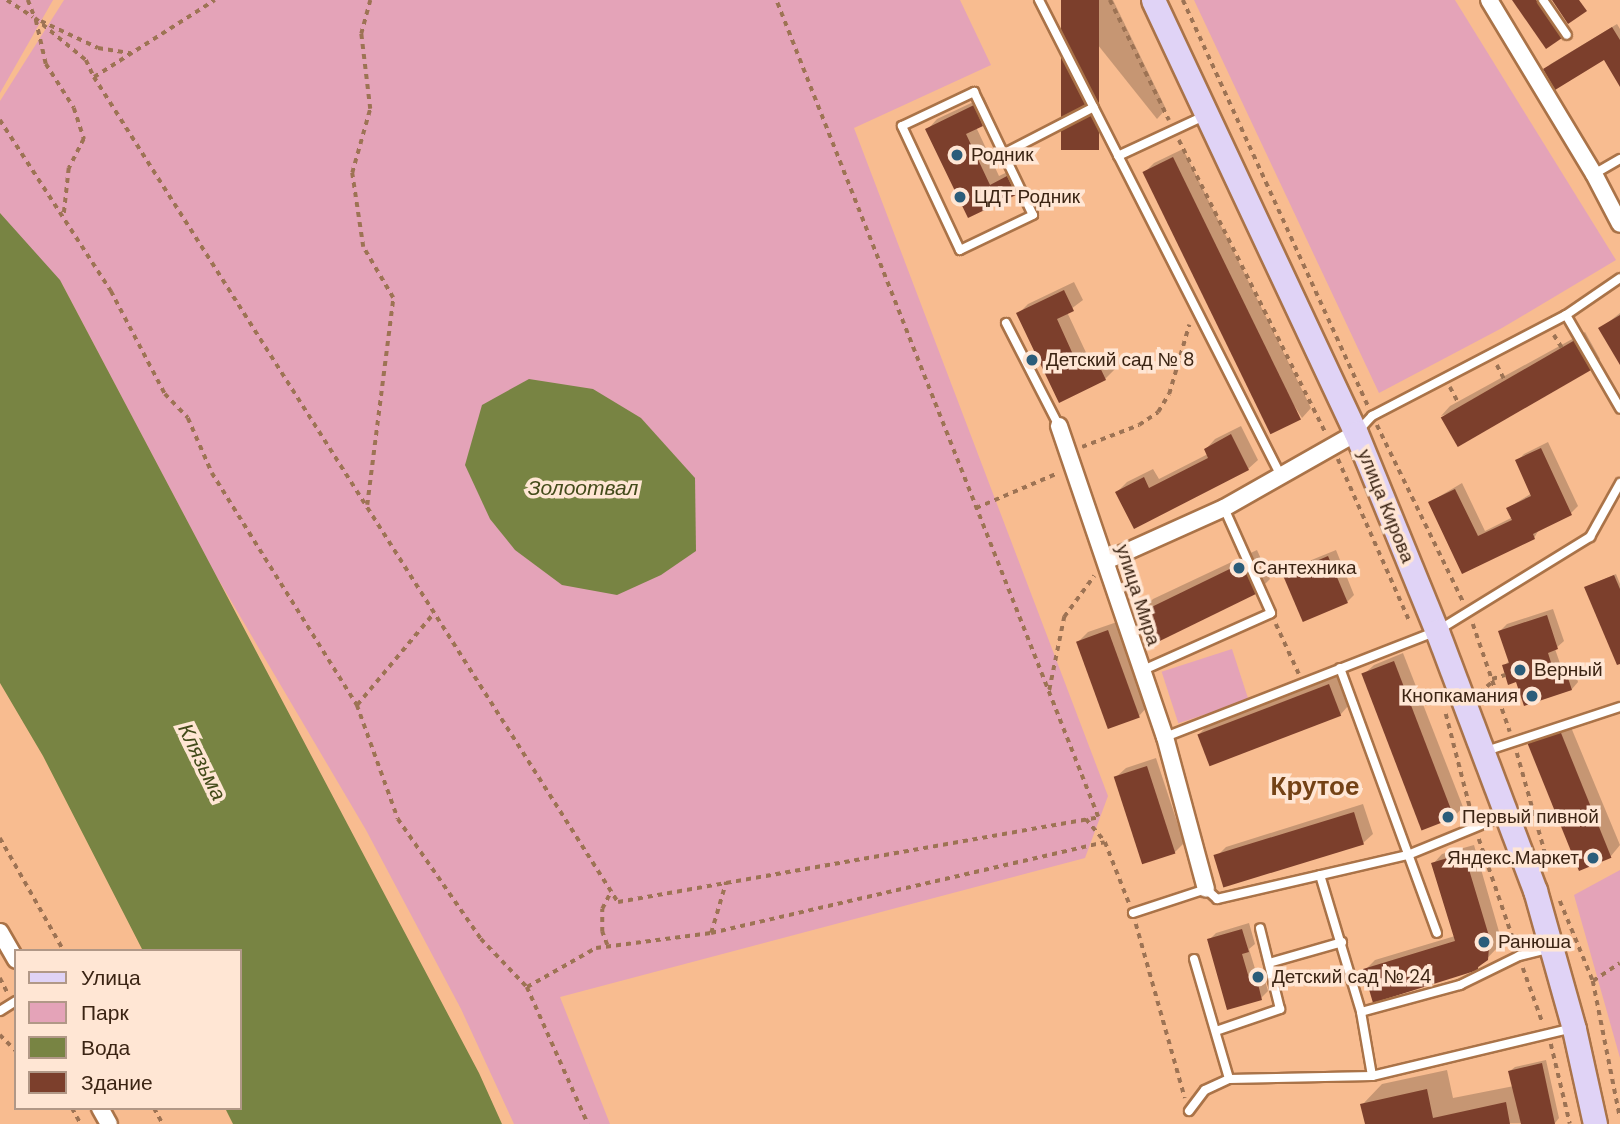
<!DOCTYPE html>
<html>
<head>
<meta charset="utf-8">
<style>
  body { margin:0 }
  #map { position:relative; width:1620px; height:1124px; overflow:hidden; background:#f8bc90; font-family:"DM Sans",sans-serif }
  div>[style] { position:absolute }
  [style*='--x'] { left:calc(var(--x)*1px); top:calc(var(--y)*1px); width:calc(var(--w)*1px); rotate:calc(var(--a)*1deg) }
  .green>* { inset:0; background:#e4a3b8; transform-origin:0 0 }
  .water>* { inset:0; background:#788443 }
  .shadow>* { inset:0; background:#0003 }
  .building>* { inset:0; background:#7c3f2c; transform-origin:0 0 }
  .path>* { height:3.5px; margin-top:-1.75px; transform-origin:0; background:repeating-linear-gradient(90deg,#9d7354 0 5px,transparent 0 10px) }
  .roads { filter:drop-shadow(2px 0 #aa7348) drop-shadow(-2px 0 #aa7348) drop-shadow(0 2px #aa7348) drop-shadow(0 -2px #aa7348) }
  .lane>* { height:8px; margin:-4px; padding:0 4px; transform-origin:4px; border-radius:4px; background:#fff }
  .street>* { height:16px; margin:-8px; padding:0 8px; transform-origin:8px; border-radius:8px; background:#fff }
  .secondary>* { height:23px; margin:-11.5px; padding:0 11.5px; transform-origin:11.5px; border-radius:11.5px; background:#e0d3f6 }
  .dots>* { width:19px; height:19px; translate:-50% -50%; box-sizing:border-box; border:4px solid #ffe6d4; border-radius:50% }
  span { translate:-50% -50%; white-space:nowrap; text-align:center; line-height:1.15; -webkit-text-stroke:7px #ffe6d4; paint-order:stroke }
  .poi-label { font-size:19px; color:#3b2413 }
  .left { translate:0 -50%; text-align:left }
  .right { translate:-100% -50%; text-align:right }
  .street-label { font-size:19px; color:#3b2413 }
  .water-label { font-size:21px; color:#434b1a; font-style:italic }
  .district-label { font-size:26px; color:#744215; font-weight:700 }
  .legend { position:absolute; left:14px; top:949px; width:228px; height:161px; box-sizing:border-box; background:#ffe6d4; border:2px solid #b19887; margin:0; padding:9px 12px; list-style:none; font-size:21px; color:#3b2413 }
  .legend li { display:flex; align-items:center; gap:14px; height:35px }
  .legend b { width:35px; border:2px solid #b19887 }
</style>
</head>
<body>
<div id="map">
  <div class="green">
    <i style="clip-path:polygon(0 0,53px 0,0 93px)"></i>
    <i style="clip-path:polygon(64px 0,960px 0,991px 65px,854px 128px,1108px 796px,1085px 858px,560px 997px,610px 1124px,514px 1124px,461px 1009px,366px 830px,214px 572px,62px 284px,0 214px,0 101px)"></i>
    <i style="clip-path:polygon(1194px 0,1455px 0,1616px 260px,1502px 328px,1379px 393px)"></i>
    <i style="left:1232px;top:649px;width:54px;height:74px;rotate:72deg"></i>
    <i style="clip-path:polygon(1620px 870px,1620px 1058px,1574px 895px)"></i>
  </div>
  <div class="water">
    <i style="clip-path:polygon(0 213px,60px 280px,479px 1073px,502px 1124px,233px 1124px,225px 1108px,240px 1108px,240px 951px,143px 951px,43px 756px,0 683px)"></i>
    <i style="clip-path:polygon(529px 379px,593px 389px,641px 418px,695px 478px,696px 551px,661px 575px,617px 595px,562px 585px,515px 550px,490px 519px,465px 465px,482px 405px)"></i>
  </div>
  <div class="shadow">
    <i style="clip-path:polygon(1062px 0,1113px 0,1166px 109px,1157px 119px)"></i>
    <i style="clip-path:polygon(1514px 0,1538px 0,1562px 35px,1561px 36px)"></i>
    <i style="clip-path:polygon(1617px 24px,1620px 29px,1620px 83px,1604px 58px,1549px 65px)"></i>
    <i style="clip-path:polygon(984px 97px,992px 115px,976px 127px,999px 176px,1016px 168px,1024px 185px,1015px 194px,969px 216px,928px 129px,937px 119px)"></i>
    <i style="clip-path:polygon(1183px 149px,1311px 408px,1302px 418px,1145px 172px,1154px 163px)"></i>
    <i style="clip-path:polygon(1074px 282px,1083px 300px,1067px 312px,1090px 361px,1107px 353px,1115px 369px,1105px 379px,1060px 401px,1018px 314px,1028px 304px)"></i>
    <i style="clip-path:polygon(1620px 313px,1620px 362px,1600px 329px)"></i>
    <i style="clip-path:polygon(1585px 332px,1600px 359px,1591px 368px,1441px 416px,1450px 406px)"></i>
    <i style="clip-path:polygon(1241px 426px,1258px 460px,1248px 469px,1135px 526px,1117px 492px,1127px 482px,1153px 469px,1159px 479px,1208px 454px,1206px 449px,1215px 439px)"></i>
    <i style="clip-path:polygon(1548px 442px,1578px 506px,1571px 513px,1540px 528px,1534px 538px,1463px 572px,1430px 502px,1462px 483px,1485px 531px,1513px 517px,1508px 508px,1532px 493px,1517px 461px,1524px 454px)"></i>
    <i style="clip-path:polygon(1257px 550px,1270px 579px,1256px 593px,1139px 613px,1153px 599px)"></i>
    <i style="clip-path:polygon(1336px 550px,1354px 595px,1347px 602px,1285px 575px,1292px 568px)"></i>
    <i style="clip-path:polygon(1616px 574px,1620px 584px,1620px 662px,1588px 586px)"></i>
    <i style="clip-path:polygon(1553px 609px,1564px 641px,1555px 649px,1562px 669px,1573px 666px,1578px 682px,1572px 689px,1517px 680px,1504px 666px,1510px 660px,1500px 631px,1507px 624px)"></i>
    <i style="clip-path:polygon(1117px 622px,1148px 706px,1139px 716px,1078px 642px,1088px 632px)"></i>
    <i style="clip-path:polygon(1403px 653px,1463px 807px,1454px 817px,1364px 674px,1374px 665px)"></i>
    <i style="clip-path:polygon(1338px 676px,1349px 705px,1340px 715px,1199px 734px,1208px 725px)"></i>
    <i style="clip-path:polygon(1568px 720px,1620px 845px,1611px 856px,1582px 868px,1529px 742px)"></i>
    <i style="clip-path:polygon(1156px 758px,1184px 843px,1174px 853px,1116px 777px,1126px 768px)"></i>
    <i style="clip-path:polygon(1363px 804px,1373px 834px,1363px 843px,1216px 857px,1226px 847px)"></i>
    <i style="clip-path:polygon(1474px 845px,1500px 935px,1497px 948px,1477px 969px,1365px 970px,1375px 960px,1455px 936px,1433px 864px,1442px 854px)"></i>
    <i style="clip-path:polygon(1249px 923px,1255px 944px,1249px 949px,1256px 972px,1262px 970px,1268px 991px,1261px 998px,1209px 940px,1216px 933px)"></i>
    <i style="clip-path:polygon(1546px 1060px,1559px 1118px,1555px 1123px,1366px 1124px,1362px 1105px,1382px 1084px,1447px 1070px,1453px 1098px,1514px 1086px,1510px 1071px,1515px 1067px)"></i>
  </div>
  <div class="building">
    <i style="left:1061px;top:0;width:38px;height:150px"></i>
    <i style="clip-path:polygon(1512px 0,1536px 0,1562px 38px,1546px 49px)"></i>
    <i style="clip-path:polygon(1552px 0,1579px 0,1587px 11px,1568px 24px)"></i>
    <i style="clip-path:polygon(1612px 27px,1620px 40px,1620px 87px,1604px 60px,1555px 90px,1543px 69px)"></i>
    <i style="clip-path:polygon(974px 105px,983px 126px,966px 134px,990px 185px,1007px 176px,1016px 195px,968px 218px,925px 129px)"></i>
    <i style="left:1173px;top:157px;width:292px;height:34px;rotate:64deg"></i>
    <i style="clip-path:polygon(1064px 290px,1074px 311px,1057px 319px,1080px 370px,1097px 361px,1106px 380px,1059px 403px,1016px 313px)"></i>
    <i style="clip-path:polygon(1620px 315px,1620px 365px,1598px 328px)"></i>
    <i style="left:1575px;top:340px;width:34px;height:155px;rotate:60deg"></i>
    <i style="clip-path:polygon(1231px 434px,1249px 470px,1134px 529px,1115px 492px,1144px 477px,1149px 488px,1208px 458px,1204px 449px)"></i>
    <i style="clip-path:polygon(1541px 448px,1572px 515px,1533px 534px,1535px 539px,1462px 574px,1428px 502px,1455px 489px,1478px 536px,1512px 520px,1506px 508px,1531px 496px,1515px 460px)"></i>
    <i style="left:1328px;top:556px;width:51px;height:49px;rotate:67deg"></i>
    <i style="left:1242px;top:563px;width:34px;height:116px;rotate:64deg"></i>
    <i style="clip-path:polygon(1614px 575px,1620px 589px,1620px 664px,1617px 665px,1584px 587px)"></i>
    <i style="clip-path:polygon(1547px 615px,1558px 649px,1548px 653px,1555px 675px,1566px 672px,1572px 690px,1524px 706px,1516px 682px,1508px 685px,1502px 665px,1509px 663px,1498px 631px)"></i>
    <i style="left:1108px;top:630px;width:93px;height:34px;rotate:70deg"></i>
    <i style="left:1394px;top:661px;width:168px;height:35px;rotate:69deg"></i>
    <i style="left:1329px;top:684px;width:34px;height:141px;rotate:69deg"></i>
    <i style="left:1559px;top:728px;width:140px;height:35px;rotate:68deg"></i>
    <i style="left:1147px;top:766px;width:92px;height:35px;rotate:72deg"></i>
    <i style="left:1354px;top:812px;width:34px;height:147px;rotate:73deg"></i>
    <i style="clip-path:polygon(1464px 853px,1492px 946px,1489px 947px,1488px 960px,1478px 967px,1478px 970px,1373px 1003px,1363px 969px,1455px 941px,1431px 863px)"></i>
    <i style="clip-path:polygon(1242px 929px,1249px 952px,1242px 954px,1249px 978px,1256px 976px,1262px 1000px,1227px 1010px,1207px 939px)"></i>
    <i style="clip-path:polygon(1542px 1063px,1555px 1124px,1521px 1124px,1508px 1071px)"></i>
    <i style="clip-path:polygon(1427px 1089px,1433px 1118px,1506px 1102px,1510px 1124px,1365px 1124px,1360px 1104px)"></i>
  </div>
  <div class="path">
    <i style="--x:7;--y:0;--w:31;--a:33"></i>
    <i style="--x:28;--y:0;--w:19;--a:69"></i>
    <i style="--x:35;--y:18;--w:66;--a:39.5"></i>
    <i style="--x:86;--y:60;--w:19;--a:65"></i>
    <i style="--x:94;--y:77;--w:977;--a:57.58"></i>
    <i style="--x:618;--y:902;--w:487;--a:-10"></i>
    <i style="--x:1098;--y:817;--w:878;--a:-111.51"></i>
    <i style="--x:1110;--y:0;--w:134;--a:63.8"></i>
    <i style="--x:1183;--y:0;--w:446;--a:65.5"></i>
    <i style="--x:36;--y:20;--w:45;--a:77.2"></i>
    <i style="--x:46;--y:64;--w:52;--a:57.5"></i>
    <i style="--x:74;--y:108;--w:33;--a:72"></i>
    <i style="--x:84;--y:139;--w:33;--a:117"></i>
    <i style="--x:69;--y:168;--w:46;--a:96.2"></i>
    <i style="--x:41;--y:21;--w:63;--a:25.3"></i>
    <i style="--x:98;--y:48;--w:33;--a:9"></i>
    <i style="--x:94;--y:77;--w:143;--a:-32.5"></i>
    <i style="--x:0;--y:120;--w:204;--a:57"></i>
    <i style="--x:111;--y:291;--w:116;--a:62.3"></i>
    <i style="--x:165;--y:394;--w:33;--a:46"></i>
    <i style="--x:188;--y:418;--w:60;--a:66.4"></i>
    <i style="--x:212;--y:473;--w:274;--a:58"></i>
    <i style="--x:357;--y:705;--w:121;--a:70.2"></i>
    <i style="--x:398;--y:819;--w:146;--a:55.3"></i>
    <i style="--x:481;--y:939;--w:66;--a:46.2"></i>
    <i style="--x:527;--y:987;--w:150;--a:66"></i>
    <i style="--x:1179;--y:140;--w:328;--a:63.4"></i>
    <i style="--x:1554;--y:335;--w:15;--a:58"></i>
    <i style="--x:1497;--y:365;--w:16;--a:63"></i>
    <i style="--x:1450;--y:387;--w:19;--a:62"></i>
    <i style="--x:1377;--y:425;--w:196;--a:64"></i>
    <i style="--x:1082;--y:447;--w:61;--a:-21.1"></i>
    <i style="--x:1139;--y:425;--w:23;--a:-34"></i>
    <i style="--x:1158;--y:412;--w:21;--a:-59"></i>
    <i style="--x:1169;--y:394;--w:72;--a:-73.8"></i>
    <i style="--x:1338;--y:459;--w:178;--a:66.2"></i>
    <i style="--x:367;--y:505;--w:209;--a:-82.8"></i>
    <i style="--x:393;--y:298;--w:59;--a:-120.5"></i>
    <i style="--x:363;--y:247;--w:75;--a:-98.5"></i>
    <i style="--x:352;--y:173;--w:66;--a:-74.3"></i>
    <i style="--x:370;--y:109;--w:76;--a:-96.8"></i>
    <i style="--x:361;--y:34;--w:35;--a:-75"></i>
    <i style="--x:976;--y:508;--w:89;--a:-23.1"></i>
    <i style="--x:1276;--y:624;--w:55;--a:65.3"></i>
    <i style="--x:1473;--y:624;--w:114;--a:71.1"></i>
    <i style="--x:1492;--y:679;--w:14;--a:-17"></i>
    <i style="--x:1049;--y:690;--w:75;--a:-78.4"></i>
    <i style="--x:1064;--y:617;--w:51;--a:-53.8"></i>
    <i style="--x:1479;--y:693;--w:17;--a:-40"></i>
    <i style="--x:357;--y:705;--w:120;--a:-50.1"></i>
    <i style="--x:1446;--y:714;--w:104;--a:75.6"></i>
    <i style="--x:1517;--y:753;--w:114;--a:74.3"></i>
    <i style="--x:1086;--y:819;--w:30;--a:50"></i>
    <i style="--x:1105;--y:842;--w:66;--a:68.5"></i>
    <i style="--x:0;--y:838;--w:130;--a:60.5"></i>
    <i style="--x:1479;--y:839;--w:111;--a:71.1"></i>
    <i style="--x:1560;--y:901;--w:87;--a:67.6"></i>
    <i style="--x:1593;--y:981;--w:139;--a:78.8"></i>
    <i style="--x:1136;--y:924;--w:181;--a:74.3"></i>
    <i style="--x:711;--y:933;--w:53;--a:-73.6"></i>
    <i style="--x:607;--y:945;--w:14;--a:-111"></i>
    <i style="--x:602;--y:932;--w:23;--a:-90"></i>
    <i style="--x:602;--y:909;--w:20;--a:-63"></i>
    <i style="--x:1523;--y:968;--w:59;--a:70.3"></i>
    <i style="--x:0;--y:978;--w:18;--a:63"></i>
    <i style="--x:1593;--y:981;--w:32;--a:-34"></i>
    <i style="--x:527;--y:987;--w:79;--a:-29.5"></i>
    <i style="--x:596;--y:948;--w:116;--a:-7.4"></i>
    <i style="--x:711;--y:933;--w:404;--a:-13"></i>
    <i style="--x:0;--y:1035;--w:23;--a:45"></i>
    <i style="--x:1551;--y:1044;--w:82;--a:76.6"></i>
    <i style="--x:72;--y:1108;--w:18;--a:61"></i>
    <i style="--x:154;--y:1108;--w:18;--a:61"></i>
  </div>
  <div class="roads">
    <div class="lane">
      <i style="--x:1039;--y:0;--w:534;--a:63.05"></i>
      <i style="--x:1543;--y:0;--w:42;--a:55.6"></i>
      <i style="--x:974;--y:92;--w:136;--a:64.4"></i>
      <i style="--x:1033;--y:215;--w:81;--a:154.4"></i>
      <i style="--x:960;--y:250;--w:137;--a:-115.1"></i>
      <i style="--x:902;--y:126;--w:80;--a:-25.3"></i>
      <i style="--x:1003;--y:154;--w:102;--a:-27.3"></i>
      <i style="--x:1118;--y:156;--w:97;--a:-25"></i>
      <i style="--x:1594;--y:174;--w:30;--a:-30"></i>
      <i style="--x:1566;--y:315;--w:108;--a:59.9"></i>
      <i style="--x:1006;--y:323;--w:116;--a:62.8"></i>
      <i style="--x:1358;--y:431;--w:21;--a:-47"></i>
      <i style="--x:1372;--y:416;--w:219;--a:-27.5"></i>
      <i style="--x:1566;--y:315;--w:65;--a:-34.4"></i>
      <i style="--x:1340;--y:668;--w:282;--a:69.9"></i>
      <i style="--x:1141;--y:671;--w:142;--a:-24"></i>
      <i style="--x:1271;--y:613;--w:115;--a:-114.1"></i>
      <i style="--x:1165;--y:737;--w:292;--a:-21.3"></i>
      <i style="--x:1437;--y:631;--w:180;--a:-31.6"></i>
      <i style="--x:1590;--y:537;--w:62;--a:-60.9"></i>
      <i style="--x:1486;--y:751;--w:141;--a:-18.2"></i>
      <i style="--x:1320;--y:875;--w:143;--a:73.3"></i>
      <i style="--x:1361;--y:1012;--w:65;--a:80.2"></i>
      <i style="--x:1133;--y:913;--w:77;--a:-18.2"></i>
      <i style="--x:1206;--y:889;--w:15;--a:42"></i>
      <i style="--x:1217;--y:899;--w:196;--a:-13"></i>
      <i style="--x:1408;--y:855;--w:103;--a:-22.3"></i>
      <i style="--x:1194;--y:959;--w:125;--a:73.7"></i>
      <i style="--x:1269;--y:963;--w:76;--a:-16"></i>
      <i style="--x:0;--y:1011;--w:19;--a:-32"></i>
      <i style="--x:1361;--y:1012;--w:103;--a:-15.3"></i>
      <i style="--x:1460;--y:985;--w:66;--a:-26.2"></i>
      <i style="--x:1519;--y:956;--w:32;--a:-14"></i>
      <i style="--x:1216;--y:1031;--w:68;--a:-19"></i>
      <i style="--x:1280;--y:1009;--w:83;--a:-103.9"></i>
      <i style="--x:1189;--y:1111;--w:26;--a:-53"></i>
      <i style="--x:1205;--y:1090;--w:26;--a:-25"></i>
      <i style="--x:1229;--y:1079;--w:143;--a:-1.2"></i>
      <i style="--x:1372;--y:1076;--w:204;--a:-13.4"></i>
    </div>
    <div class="street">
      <i style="--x:1489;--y:0;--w:203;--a:58.9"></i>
      <i style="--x:1594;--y:174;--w:56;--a:62.5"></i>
      <i style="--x:1059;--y:426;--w:329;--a:71.2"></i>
      <i style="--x:1165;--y:737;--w:157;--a:74.9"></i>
      <i style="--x:1106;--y:561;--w:129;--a:-24.2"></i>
      <i style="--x:1224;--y:508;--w:152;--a:-29.6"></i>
      <i style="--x:0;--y:932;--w:32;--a:60"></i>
      <i style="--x:100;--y:1108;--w:18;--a:61"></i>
    </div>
    <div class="secondary">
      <i style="--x:1153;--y:0;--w:478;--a:64.9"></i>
      <i style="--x:1356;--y:433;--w:214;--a:67.8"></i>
      <i style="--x:1437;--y:631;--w:277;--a:69.3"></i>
      <i style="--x:1535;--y:890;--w:144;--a:74.3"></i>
      <i style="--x:1574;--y:1029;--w:97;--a:77.5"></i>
    </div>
  </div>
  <div class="dots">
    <i style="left:957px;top:155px;background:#2b5d7a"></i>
    <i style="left:960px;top:197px;background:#2b5d7a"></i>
    <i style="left:1032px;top:360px;background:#2b5d7a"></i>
    <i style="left:1239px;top:568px;background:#2b5d7a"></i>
    <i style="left:1520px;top:670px;background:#2b5d7a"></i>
    <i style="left:1532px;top:696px;background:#2b5d7a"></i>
    <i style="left:1448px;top:817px;background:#2b5d7a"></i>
    <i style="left:1593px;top:858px;background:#2b5d7a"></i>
    <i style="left:1484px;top:942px;background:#2b5d7a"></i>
    <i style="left:1258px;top:977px;background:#2b5d7a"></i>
  </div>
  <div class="poi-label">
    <span class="left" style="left:971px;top:155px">Родник</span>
    <span class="left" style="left:974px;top:197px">ЦДТ Родник</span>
    <span class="left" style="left:1046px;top:360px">Детский сад № 8</span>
    <span class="left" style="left:1253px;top:568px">Сантехника</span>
    <span class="left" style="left:1534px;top:670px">Верный</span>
    <span class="right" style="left:1518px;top:696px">Кнопкамания</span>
    <span class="left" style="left:1462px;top:817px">Первый пивной</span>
    <span class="right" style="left:1579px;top:858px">Яндекс.Маркет</span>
    <span class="left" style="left:1498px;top:942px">Ранюша</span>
    <span class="left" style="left:1272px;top:977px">Детский сад № 24</span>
  </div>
  <div class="street-label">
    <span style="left:1386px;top:506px;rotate:68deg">улица Кирова</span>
    <span style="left:1138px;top:595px;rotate:72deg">улица Мира</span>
  </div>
  <div class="water-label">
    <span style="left:583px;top:488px">Золоотвал</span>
    <span style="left:202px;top:762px;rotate:64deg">Клязьма</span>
  </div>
  <div class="district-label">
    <span style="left:1315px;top:787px">Крутое</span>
  </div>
  <ul class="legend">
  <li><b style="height:9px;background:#e0d3f6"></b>Улица</li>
  <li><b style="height:19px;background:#e4a3b8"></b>Парк</li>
  <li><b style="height:19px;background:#788443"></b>Вода</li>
  <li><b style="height:19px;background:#7c3f2c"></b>Здание</li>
  </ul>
</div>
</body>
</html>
